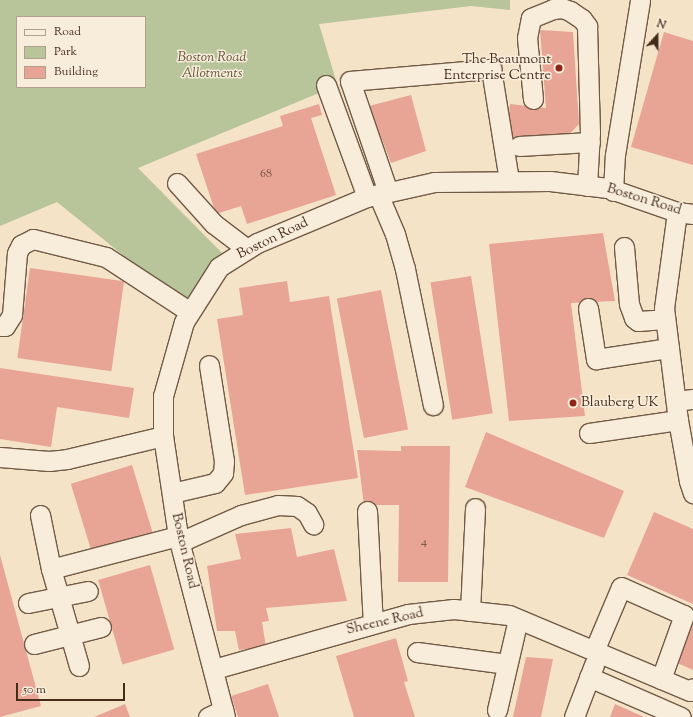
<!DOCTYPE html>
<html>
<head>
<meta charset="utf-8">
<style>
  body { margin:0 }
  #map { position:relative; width:693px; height:717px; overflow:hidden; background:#f5e3c8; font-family:"Sorts Mill Goudy",serif }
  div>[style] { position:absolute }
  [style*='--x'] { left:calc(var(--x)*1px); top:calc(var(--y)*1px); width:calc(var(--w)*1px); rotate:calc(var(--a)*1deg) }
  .green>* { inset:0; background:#b8c499 }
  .building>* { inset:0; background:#e8a596; transform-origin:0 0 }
  .roads { filter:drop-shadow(1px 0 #715a45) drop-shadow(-1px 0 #715a45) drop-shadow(0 1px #715a45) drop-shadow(0 -1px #715a45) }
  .minor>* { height:19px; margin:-9.5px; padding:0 9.5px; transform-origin:9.5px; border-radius:9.5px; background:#f8eddb }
  .dots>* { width:11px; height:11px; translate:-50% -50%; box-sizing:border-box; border:2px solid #f8eddb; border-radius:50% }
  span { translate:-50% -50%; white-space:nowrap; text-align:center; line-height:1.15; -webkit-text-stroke:3px #f8eddb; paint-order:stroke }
  .number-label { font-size:12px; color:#6e4a38 }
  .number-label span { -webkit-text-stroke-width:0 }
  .park-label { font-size:14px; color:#625239; font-style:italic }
  .poi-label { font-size:14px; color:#452c19 }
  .right { translate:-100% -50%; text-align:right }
  .left { translate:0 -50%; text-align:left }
  .street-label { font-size:14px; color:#452c19 }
  .legend { position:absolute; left:16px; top:16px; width:130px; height:72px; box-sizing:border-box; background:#f8eddb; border:1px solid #b0a08d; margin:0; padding:5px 7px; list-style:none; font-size:12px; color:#452c19 }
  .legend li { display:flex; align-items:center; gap:8px; height:20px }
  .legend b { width:20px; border:1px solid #b0a08d }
  .north { position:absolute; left:637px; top:16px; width:40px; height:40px; -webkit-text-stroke:3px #f8eddb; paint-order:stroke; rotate:21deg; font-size:11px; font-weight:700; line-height:16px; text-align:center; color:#452c19 }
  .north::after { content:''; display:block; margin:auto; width:14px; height:18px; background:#452c19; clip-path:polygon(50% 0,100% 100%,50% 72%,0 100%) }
  .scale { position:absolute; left:16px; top:683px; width:109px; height:18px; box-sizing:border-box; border:2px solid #452c19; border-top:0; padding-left:5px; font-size:12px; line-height:14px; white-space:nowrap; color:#452c19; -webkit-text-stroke:3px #f8eddb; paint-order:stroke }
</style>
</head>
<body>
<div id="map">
  <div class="green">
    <i style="clip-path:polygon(evenodd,0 0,510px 0,510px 10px,471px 6px,319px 24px,338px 87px,319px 93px,138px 168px,225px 256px,185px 305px,57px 202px,0 226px,0 0,17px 17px,145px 17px,145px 87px,17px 87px,17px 17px)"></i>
  </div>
  <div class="building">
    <i style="clip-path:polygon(540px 30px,573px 32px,579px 124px,565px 139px,506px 138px,510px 104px,546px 108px)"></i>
    <i style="clip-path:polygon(664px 32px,693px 41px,693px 165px,631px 147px)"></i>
    <i style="clip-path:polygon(411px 95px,426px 151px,391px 163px,369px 106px)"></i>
    <i style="clip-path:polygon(319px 104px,322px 115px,311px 118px,336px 195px,247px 224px,241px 206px,216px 214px,196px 154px,283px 126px,280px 116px)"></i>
    <i style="clip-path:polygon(603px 233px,615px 301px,571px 303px,585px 416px,509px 421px,489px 244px)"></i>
    <i style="left:30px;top:268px;width:95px;height:91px;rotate:8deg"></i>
    <i style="left:471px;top:276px;width:139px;height:41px;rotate:81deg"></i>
    <i style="clip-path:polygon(287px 281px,290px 302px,329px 296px,358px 478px,245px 495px,217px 319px,243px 315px,239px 288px)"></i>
    <i style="left:381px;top:290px;width:142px;height:45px;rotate:79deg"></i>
    <i style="clip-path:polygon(0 368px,134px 388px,129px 418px,57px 407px,51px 447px,0 439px)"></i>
    <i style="clip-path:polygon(486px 432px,624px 491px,604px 538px,465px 487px)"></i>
    <i style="clip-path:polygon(401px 446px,450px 446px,448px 582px,398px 582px,399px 505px,364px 505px,357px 450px,401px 451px)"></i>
    <i style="left:132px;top:465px;width:75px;height:64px;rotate:73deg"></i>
    <i style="clip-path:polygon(654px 512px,693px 529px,693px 604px,627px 575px)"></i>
    <i style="clip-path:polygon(291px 528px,297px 557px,334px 549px,347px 601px,266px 608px,269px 621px,262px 622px,266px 647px,239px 650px,235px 631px,217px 631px,207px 566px,241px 559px,235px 534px)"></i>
    <i style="clip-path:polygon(0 555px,41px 706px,0 717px)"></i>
    <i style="left:150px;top:565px;width:88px;height:54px;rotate:74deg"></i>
    <i style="clip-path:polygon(693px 614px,693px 670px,673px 661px)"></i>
    <i style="clip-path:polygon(396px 638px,408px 681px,404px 682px,415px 717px,354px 717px,336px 656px)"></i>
    <i style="clip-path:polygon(526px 657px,553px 659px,541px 717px,513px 717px)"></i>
    <i style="clip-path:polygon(268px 684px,279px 717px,238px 717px,231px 696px)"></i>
    <i style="clip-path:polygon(125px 704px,130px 717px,94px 717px)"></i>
    <i style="clip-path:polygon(615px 704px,644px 717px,610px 717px)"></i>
  </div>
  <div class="roads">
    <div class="minor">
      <i style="--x:326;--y:85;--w:119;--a:69.9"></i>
      <i style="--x:533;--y:99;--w:61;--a:-95.6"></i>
      <i style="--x:527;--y:38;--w:20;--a:-79"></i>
      <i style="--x:531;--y:18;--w:24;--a:-22"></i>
      <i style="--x:553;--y:9;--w:9;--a:-6"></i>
      <i style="--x:562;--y:8;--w:9;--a:21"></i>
      <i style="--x:570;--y:11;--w:14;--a:34"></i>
      <i style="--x:582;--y:19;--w:9;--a:54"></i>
      <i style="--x:587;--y:26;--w:106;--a:88.4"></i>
      <i style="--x:590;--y:132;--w:54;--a:93.2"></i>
      <i style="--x:519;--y:146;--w:71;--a:-3.2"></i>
      <i style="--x:177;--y:183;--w:55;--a:47.9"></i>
      <i style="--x:214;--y:224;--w:41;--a:37.1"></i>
      <i style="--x:613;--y:191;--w:36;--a:-87"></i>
      <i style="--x:615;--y:155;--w:157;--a:-80.8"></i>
      <i style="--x:388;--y:192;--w:117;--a:-108.9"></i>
      <i style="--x:350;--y:81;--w:142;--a:-4.9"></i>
      <i style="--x:491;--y:69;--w:112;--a:80.8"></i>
      <i style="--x:378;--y:194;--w:43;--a:67"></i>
      <i style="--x:395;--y:234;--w:36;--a:74"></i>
      <i style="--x:405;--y:269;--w:139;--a:78.4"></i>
      <i style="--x:677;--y:212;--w:97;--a:97.7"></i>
      <i style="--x:664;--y:308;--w:113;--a:82.9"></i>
      <i style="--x:678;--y:420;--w:62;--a:79.8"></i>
      <i style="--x:689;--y:481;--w:13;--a:72"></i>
      <i style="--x:624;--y:247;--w:57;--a:85"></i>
      <i style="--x:629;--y:304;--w:15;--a:70"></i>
      <i style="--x:634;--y:318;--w:5;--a:37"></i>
      <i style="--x:638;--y:321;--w:27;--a:-4"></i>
      <i style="--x:588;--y:308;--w:52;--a:81.1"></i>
      <i style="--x:596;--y:359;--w:74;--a:-8.6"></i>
      <i style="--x:0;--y:326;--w:5;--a:0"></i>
      <i style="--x:5;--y:326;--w:13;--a:-58"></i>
      <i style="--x:12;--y:315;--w:62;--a:-85.4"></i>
      <i style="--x:17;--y:253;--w:9;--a:-63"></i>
      <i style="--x:21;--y:245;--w:13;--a:-27"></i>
      <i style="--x:33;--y:239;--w:75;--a:13.9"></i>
      <i style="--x:106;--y:257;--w:100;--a:33.2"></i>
      <i style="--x:676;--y:401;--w:17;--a:-7"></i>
      <i style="--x:589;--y:433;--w:90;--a:-8.3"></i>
      <i style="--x:0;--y:457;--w:49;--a:4.7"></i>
      <i style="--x:49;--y:461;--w:18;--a:-6"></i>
      <i style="--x:67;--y:459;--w:99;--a:-13.5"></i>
      <i style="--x:172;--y:493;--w:44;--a:-13.1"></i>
      <i style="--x:215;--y:483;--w:13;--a:-51"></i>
      <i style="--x:223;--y:473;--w:12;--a:-85"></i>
      <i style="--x:224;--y:461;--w:97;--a:-98.9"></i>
      <i style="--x:367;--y:511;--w:113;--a:87"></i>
      <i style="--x:40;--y:515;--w:55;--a:78.5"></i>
      <i style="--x:180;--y:542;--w:67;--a:-23.9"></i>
      <i style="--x:241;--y:515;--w:38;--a:-15"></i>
      <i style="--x:278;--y:505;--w:19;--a:3"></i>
      <i style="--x:297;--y:506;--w:12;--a:35"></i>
      <i style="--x:307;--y:513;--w:13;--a:61"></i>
      <i style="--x:28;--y:603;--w:61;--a:-11.3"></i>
      <i style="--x:470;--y:611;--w:103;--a:-87.2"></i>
      <i style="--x:34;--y:644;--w:69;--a:-14.2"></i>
      <i style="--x:594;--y:651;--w:69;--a:-67.1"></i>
      <i style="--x:621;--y:587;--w:69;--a:24"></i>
      <i style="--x:684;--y:615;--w:68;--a:109.8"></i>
      <i style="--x:417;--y:652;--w:91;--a:7.6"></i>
      <i style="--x:79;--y:666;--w:101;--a:-106.1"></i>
      <i style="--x:51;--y:569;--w:131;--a:-14.6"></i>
      <i style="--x:214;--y:669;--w:202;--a:-15.8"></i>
      <i style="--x:408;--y:614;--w:46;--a:-6.2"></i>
      <i style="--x:454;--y:609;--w:55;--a:6.2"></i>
      <i style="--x:509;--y:615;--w:196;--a:22.8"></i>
      <i style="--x:690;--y:691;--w:4;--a:-45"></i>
      <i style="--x:589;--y:677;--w:100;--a:23.5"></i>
      <i style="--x:497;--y:710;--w:93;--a:-77"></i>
      <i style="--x:208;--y:717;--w:17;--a:-25"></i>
      <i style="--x:225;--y:717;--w:187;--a:-104.6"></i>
      <i style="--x:178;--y:536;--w:101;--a:-98.5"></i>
      <i style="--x:163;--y:436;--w:40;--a:-90"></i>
      <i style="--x:163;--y:396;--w:77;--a:-74.2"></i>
      <i style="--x:184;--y:322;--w:65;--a:-57.5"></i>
      <i style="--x:219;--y:267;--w:45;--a:-32.3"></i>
      <i style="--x:257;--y:243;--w:119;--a:-22.7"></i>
      <i style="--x:367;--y:197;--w:69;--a:-12.6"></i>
      <i style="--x:434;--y:182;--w:116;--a:-0.5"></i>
      <i style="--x:550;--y:181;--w:58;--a:6.9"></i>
      <i style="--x:608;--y:188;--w:73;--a:19.2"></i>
      <i style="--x:677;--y:212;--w:16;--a:7"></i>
      <i style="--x:574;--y:717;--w:56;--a:-69"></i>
    </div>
  </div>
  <div class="dots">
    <i style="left:559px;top:68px;background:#8f2418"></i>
    <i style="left:573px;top:403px;background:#8f2418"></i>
  </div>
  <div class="number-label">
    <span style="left:266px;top:175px">68</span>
    <span style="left:424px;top:543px">4</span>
  </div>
  <div class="park-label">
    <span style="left:212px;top:66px">Boston Road<br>Allotments</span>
  </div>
  <div class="poi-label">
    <span class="right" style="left:551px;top:68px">The Beaumont<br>Enterprise Centre</span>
    <span class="left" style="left:581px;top:403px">Blauberg UK</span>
  </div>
  <div class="street-label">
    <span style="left:644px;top:200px;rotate:17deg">Boston Road</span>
    <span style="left:273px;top:239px;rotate:-26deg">Boston Road</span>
    <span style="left:184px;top:551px;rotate:77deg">Boston Road</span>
    <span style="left:385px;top:622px;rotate:-13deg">Sheene Road</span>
  </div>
  <ul class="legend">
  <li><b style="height:5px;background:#f8eddb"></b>Road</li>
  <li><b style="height:11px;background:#b8c499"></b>Park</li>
  <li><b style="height:11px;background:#e8a596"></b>Building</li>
  </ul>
  <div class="north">N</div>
  <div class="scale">50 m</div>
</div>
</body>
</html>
